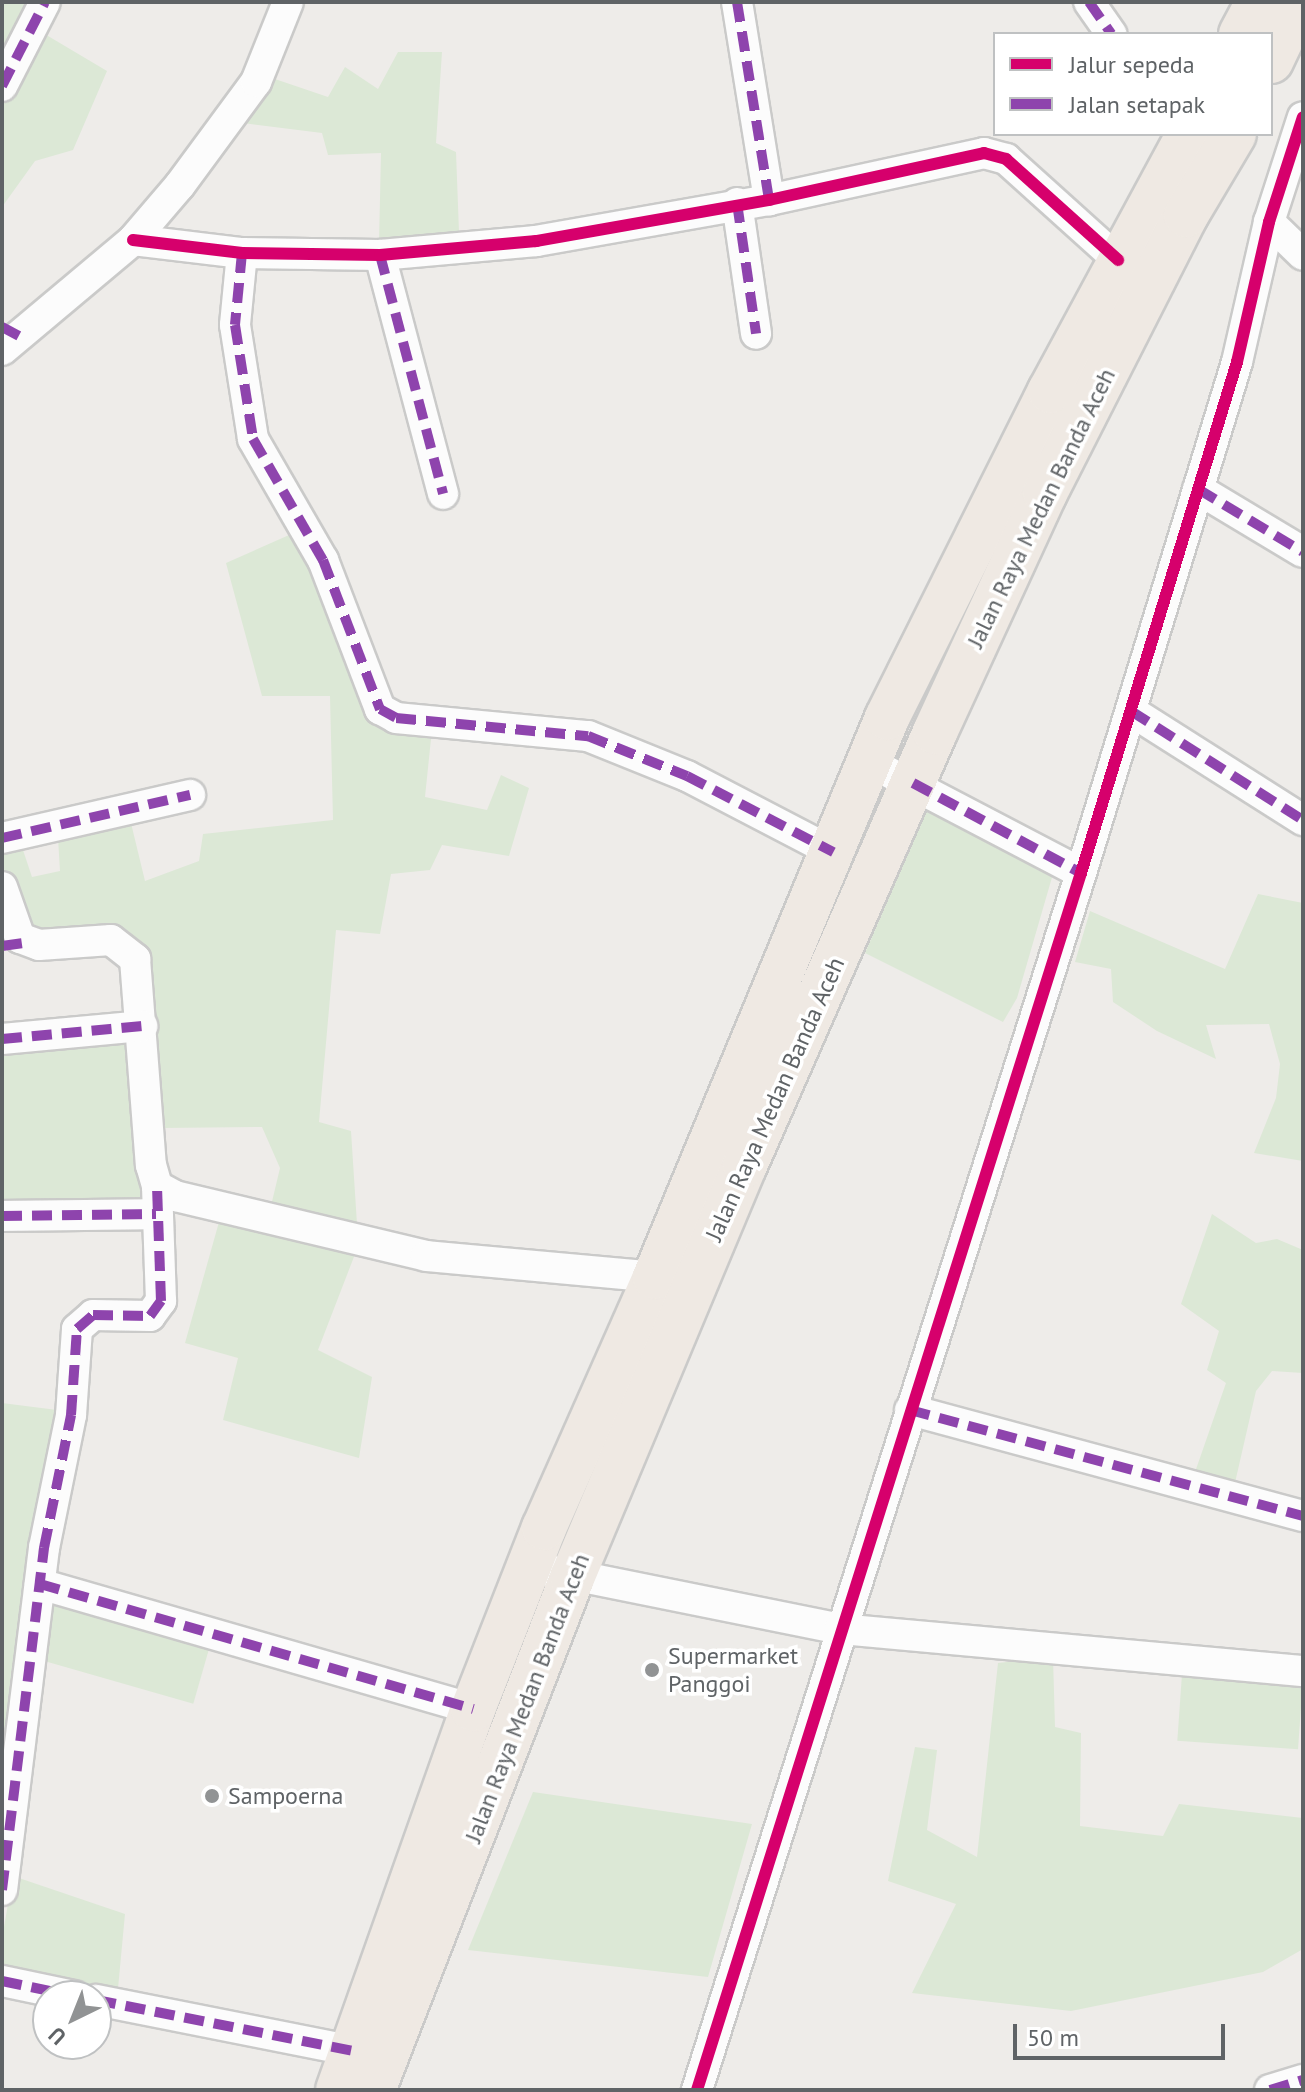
<!DOCTYPE html>
<html>
<head>
<meta charset="utf-8">
<style>
  body { margin:0 }
  #map { position:relative; width:1305px; height:2092px; overflow:hidden; background:#eeece9; font-family:"PT Sans",sans-serif }
  div>[style] { position:absolute }
  [style*='--x'] { left:calc(var(--x)*1px); top:calc(var(--y)*1px); width:calc(var(--w)*1px); rotate:calc(var(--a)*1deg) }
  .green>* { inset:0; background:#dce8d6; transform-origin:0 0 }
  .roads { filter:drop-shadow(2px 0 #cacac9) drop-shadow(-2px 0 #cacac9) drop-shadow(0 2px #cacac9) drop-shadow(0 -2px #cacac9) }
  .street>* { height:30px; margin:-15px; padding:0 15px; transform-origin:15px; border-radius:15px; background:#fcfcfc }
  .highway>* { height:44px; margin:-22px; padding:0 22px; transform-origin:22px; border-radius:22px; background:#efe9e3 }
  .quiet>* { height:10px; margin-top:-5px; transform-origin:0; background:repeating-linear-gradient(90deg,#8e44ad 0 20px,transparent 0 30px) }
  .cycleway>* { height:12px; margin:-6px; padding:0 6px; transform-origin:6px; border-radius:6px; background:#d6006c }
  .dots>* { width:22px; height:22px; translate:-50% -50%; box-sizing:border-box; border:4px solid #fff; border-radius:50% }
  span { translate:-50% -50%; white-space:nowrap; text-align:center; line-height:1.15; -webkit-text-stroke:7px #fff; paint-order:stroke }
  .street-label { font-size:24px; color:#5f6366 }
  .poi-label { font-size:24px; color:#5f6366 }
  .left { translate:0 -50%; text-align:left }
  .frame { position:absolute; inset:0; border:4px solid #5f6366; pointer-events:none }
  .legend { position:absolute; left:993px; top:32px; width:280px; height:104px; box-sizing:border-box; background:#fff; border:2px solid #bfc1c2; margin:0; padding:10px 14px; list-style:none; font-size:24px; color:#5f6366 }
  .legend li { display:flex; align-items:center; gap:16px; height:40px }
  .legend b { width:40px; border:2px solid #bfc1c2 }
  .north { position:absolute; left:32px; top:1980px; width:80px; height:80px; box-sizing:border-box; background:#fff; border:2px solid #bfc1c2; border-radius:50%; rotate:223deg; font-size:22px; font-weight:700; line-height:32px; text-align:center; color:#5f6366 }
  .north::after { content:''; display:block; margin:auto; width:28px; height:36px; background:#919394; clip-path:polygon(50% 0,100% 100%,50% 72%,0 100%) }
  .scale { position:absolute; left:1013px; top:2024px; width:212px; height:36px; box-sizing:border-box; border:4px solid #5f6366; border-top:0; padding-left:10px; font-size:24px; line-height:28px; white-space:nowrap; color:#5f6366; -webkit-text-stroke:6px #fff; paint-order:stroke }
</style>
</head>
<body>
<div id="map">
  <div class="green">
    <i style="clip-path:polygon(2px 2px,36px 2px,2px 69px)"></i>
    <i style="clip-path:polygon(43px 33px,107px 71px,73px 150px,35px 161px,2px 207px,2px 98px)"></i>
    <i style="clip-path:polygon(398px 52px,442px 52px,436px 143px,456px 152px,459px 232px,379px 243px,381px 153px,328px 155px,322px 133px,243px 123px,272px 78px,328px 97px,345px 67px,378px 89px)"></i>
    <i style="clip-path:polygon(305px 528px,379px 726px,431px 739px,425px 797px,487px 810px,501px 775px,529px 788px,509px 856px,442px 845px,430px 870px,391px 874px,380px 934px,336px 930px,319px 1122px,351px 1131px,357px 1224px,270px 1210px,280px 1168px,262px 1127px,161px 1128px,156px 1064px,130px 935px,29px 933px,2px 864px,2px 853px,22px 847px,32px 877px,60px 871px,58px 838px,130px 819px,145px 881px,199px 861px,203px 834px,333px 820px,330px 696px,262px 696px,226px 563px)"></i>
    <i style="clip-path:polygon(931px 800px,1055px 867px,1017px 998px,1003px 1022px,865px 953px)"></i>
    <i style="clip-path:polygon(1258px 894px,1303px 903px,1303px 1161px,1254px 1153px,1276px 1098px,1280px 1064px,1269px 1024px,1206px 1025px,1216px 1059px,1157px 1031px,1113px 1002px,1111px 969px,1075px 962px,1090px 911px,1225px 969px)"></i>
    <i style="clip-path:polygon(134px 1037px,145px 1199px,2px 1201px,2px 1052px)"></i>
    <i style="clip-path:polygon(1212px 1214px,1256px 1243px,1277px 1239px,1303px 1250px,1303px 1373px,1272px 1371px,1256px 1391px,1234px 1487px,1194px 1475px,1226px 1383px,1207px 1370px,1219px 1331px,1181px 1304px)"></i>
    <i style="clip-path:polygon(219px 1222px,357px 1249px,318px 1350px,372px 1377px,359px 1458px,223px 1420px,238px 1358px,185px 1343px)"></i>
    <i style="clip-path:polygon(2px 1403px,57px 1410px,2px 1814px)"></i>
    <i style="left:53px;top:1598px;width:164px;height:63px;rotate:16deg"></i>
    <i style="clip-path:polygon(1053px 1657px,1055px 1727px,1081px 1733px,1080px 1826px,1163px 1836px,1179px 1804px,1303px 1818px,1303px 1949px,1263px 1972px,1071px 2011px,912px 1993px,956px 1904px,888px 1881px,915px 1747px,937px 1750px,927px 1830px,977px 1857px,998px 1663px)"></i>
    <i style="left:1182px;top:1674px;width:121px;height:67px;rotate:4deg"></i>
    <i style="clip-path:polygon(533px 1792px,752px 1824px,708px 1977px,468px 1950px)"></i>
    <i style="clip-path:polygon(13px 1876px,125px 1914px,117px 1999px,2px 1974px,2px 1938px)"></i>
  </div>
  <div class="roads">
    <div class="street">
      <i style="--x:737;--y:2;--w:201;--a:80.8"></i>
      <i style="--x:1089;--y:2;--w:39;--a:55"></i>
      <i style="--x:2;--y:86;--w:94;--a:-62.9"></i>
      <i style="--x:737;--y:203;--w:132;--a:81.7"></i>
      <i style="--x:1269;--y:222;--w:47;--a:44.1"></i>
      <i style="--x:133;--y:240;--w:110;--a:6.8"></i>
      <i style="--x:242;--y:253;--w:138;--a:0.8"></i>
      <i style="--x:380;--y:255;--w:157;--a:-5.1"></i>
      <i style="--x:536;--y:241;--w:237;--a:-10"></i>
      <i style="--x:769;--y:200;--w:220;--a:-12.3"></i>
      <i style="--x:984;--y:153;--w:23;--a:15"></i>
      <i style="--x:1006;--y:159;--w:151;--a:42"></i>
      <i style="--x:242;--y:253;--w:72;--a:95.6"></i>
      <i style="--x:235;--y:325;--w:115;--a:81"></i>
      <i style="--x:253;--y:439;--w:140;--a:60"></i>
      <i style="--x:323;--y:560;--w:160;--a:69.1"></i>
      <i style="--x:380;--y:709;--w:18;--a:29"></i>
      <i style="--x:396;--y:718;--w:193;--a:5.4"></i>
      <i style="--x:588;--y:736;--w:107;--a:22"></i>
      <i style="--x:687;--y:776;--w:165;--a:27.5"></i>
      <i style="--x:380;--y:255;--w:247;--a:75.2"></i>
      <i style="--x:2;--y:350;--w:171;--a:-40"></i>
      <i style="--x:133;--y:240;--w:72;--a:-49.5"></i>
      <i style="--x:180;--y:185;--w:128;--a:-53.6"></i>
      <i style="--x:256;--y:82;--w:86;--a:-68.2"></i>
      <i style="--x:1198;--y:489;--w:122;--a:31"></i>
      <i style="--x:1131;--y:711;--w:204;--a:32.4"></i>
      <i style="--x:869;--y:762;--w:239;--a:27.6"></i>
      <i style="--x:2;--y:838;--w:193;--a:-12.9"></i>
      <i style="--x:2;--y:887;--w:54;--a:70.6"></i>
      <i style="--x:20;--y:938;--w:20;--a:20"></i>
      <i style="--x:39;--y:945;--w:72;--a:-4"></i>
      <i style="--x:111;--y:940;--w:31;--a:38"></i>
      <i style="--x:135;--y:959;--w:207;--a:85.6"></i>
      <i style="--x:151;--y:1165;--w:22;--a:74"></i>
      <i style="--x:157;--y:1186;--w:21;--a:29"></i>
      <i style="--x:175;--y:1196;--w:258;--a:13.4"></i>
      <i style="--x:426;--y:1256;--w:230;--a:5.2"></i>
      <i style="--x:2;--y:1039;--w:141;--a:-5.3"></i>
      <i style="--x:2;--y:1216;--w:154;--a:-0.7"></i>
      <i style="--x:910;--y:1410;--w:407;--a:15.1"></i>
      <i style="--x:528;--y:1566;--w:318;--a:11.4"></i>
      <i style="--x:840;--y:1629;--w:465;--a:5.2"></i>
      <i style="--x:40;--y:1584;--w:451;--a:16.1"></i>
      <i style="--x:2;--y:1890;--w:345;--a:-83"></i>
      <i style="--x:44;--y:1548;--w:136;--a:-78.5"></i>
      <i style="--x:71;--y:1415;--w:86;--a:-86"></i>
      <i style="--x:77;--y:1329;--w:21;--a:-41"></i>
      <i style="--x:93;--y:1315;--w:57;--a:1"></i>
      <i style="--x:150;--y:1316;--w:19;--a:-54"></i>
      <i style="--x:161;--y:1301;--w:115;--a:-92"></i>
      <i style="--x:2;--y:1981;--w:74;--a:11.8"></i>
      <i style="--x:96;--y:2000;--w:263;--a:11.2"></i>
      <i style="--x:697;--y:2090;--w:1276;--a:-72.49"></i>
      <i style="--x:1081;--y:873;--w:534;--a:-73.02"></i>
      <i style="--x:1237;--y:362;--w:144;--a:-77.1"></i>
      <i style="--x:1269;--y:222;--w:110;--a:-72.1"></i>
      <i style="--x:1270;--y:2090;--w:34;--a:-17"></i>
    </div>
    <div class="highway">
      <i style="--x:1241;--y:34;--w:36;--a:-62"></i>
      <i style="--x:1271;--y:61;--w:65;--a:-64.6"></i>
      <i style="--x:338;--y:2090;--w:404;--a:-70.5"></i>
      <i style="--x:473;--y:1709;--w:194;--a:-68.6"></i>
      <i style="--x:544;--y:1528;--w:274;--a:-66.1"></i>
      <i style="--x:655;--y:1277;--w:605;--a:-67.46"></i>
      <i style="--x:887;--y:718;--w:365;--a:-63.5"></i>
      <i style="--x:1050;--y:391;--w:292;--a:-61.6"></i>
      <i style="--x:373;--y:2090;--w:549;--a:-68.76"></i>
      <i style="--x:572;--y:1578;--w:448;--a:-67.3"></i>
      <i style="--x:745;--y:1165;--w:473;--a:-66.3"></i>
      <i style="--x:935;--y:732;--w:263;--a:-65.3"></i>
      <i style="--x:1045;--y:493;--w:312;--a:-63.1"></i>
      <i style="--x:1186;--y:215;--w:94;--a:-59.3"></i>
    </div>
  </div>
  <div class="quiet">
    <i style="--x:737;--y:2;--w:201;--a:80.8"></i>
    <i style="--x:1089;--y:2;--w:39;--a:55"></i>
    <i style="--x:2;--y:86;--w:94;--a:-62.9"></i>
    <i style="--x:737;--y:203;--w:132;--a:81.7"></i>
    <i style="--x:242;--y:253;--w:72;--a:95.6"></i>
    <i style="--x:235;--y:325;--w:115;--a:81"></i>
    <i style="--x:253;--y:439;--w:140;--a:60"></i>
    <i style="--x:323;--y:560;--w:160;--a:69.1"></i>
    <i style="--x:380;--y:709;--w:18;--a:29"></i>
    <i style="--x:396;--y:718;--w:193;--a:5.4"></i>
    <i style="--x:588;--y:736;--w:107;--a:22"></i>
    <i style="--x:687;--y:776;--w:165;--a:27.5"></i>
    <i style="--x:380;--y:255;--w:247;--a:75.2"></i>
    <i style="--x:2;--y:327;--w:19;--a:28"></i>
    <i style="--x:1198;--y:489;--w:122;--a:31"></i>
    <i style="--x:1131;--y:711;--w:204;--a:32.4"></i>
    <i style="--x:913;--y:783;--w:191;--a:28.2"></i>
    <i style="--x:2;--y:838;--w:193;--a:-12.9"></i>
    <i style="--x:2;--y:946;--w:27;--a:-8"></i>
    <i style="--x:2;--y:1039;--w:141;--a:-5.3"></i>
    <i style="--x:2;--y:1216;--w:154;--a:-0.7"></i>
    <i style="--x:910;--y:1410;--w:407;--a:15.1"></i>
    <i style="--x:40;--y:1584;--w:451;--a:16.1"></i>
    <i style="--x:2;--y:1890;--w:345;--a:-83"></i>
    <i style="--x:44;--y:1548;--w:136;--a:-78.5"></i>
    <i style="--x:71;--y:1415;--w:86;--a:-86"></i>
    <i style="--x:77;--y:1329;--w:21;--a:-41"></i>
    <i style="--x:93;--y:1315;--w:57;--a:1"></i>
    <i style="--x:150;--y:1316;--w:19;--a:-54"></i>
    <i style="--x:161;--y:1301;--w:115;--a:-92"></i>
    <i style="--x:2;--y:1981;--w:74;--a:11.8"></i>
    <i style="--x:96;--y:2000;--w:263;--a:11.2"></i>
    <i style="--x:1270;--y:2090;--w:34;--a:-17"></i>
  </div>
  <div class="cycleway">
    <i style="--x:133;--y:240;--w:110;--a:6.8"></i>
    <i style="--x:242;--y:253;--w:138;--a:0.8"></i>
    <i style="--x:380;--y:255;--w:157;--a:-5.1"></i>
    <i style="--x:536;--y:241;--w:237;--a:-10"></i>
    <i style="--x:769;--y:200;--w:220;--a:-12.3"></i>
    <i style="--x:984;--y:153;--w:23;--a:15"></i>
    <i style="--x:1006;--y:159;--w:151;--a:42"></i>
    <i style="--x:697;--y:2090;--w:1276;--a:-72.49"></i>
    <i style="--x:1081;--y:873;--w:534;--a:-73.02"></i>
    <i style="--x:1237;--y:362;--w:144;--a:-77.1"></i>
    <i style="--x:1269;--y:222;--w:110;--a:-72.1"></i>
  </div>
  <div class="dots">
    <i style="left:652px;top:1670px;background:#919394"></i>
    <i style="left:212px;top:1796px;background:#919394"></i>
  </div>
  <div class="street-label">
    <span style="left:1041px;top:508px;rotate:-64deg">Jalan Raya Medan Banda Aceh</span>
    <span style="left:775px;top:1099px;rotate:-66deg">Jalan Raya Medan Banda Aceh</span>
    <span style="left:527px;top:1698px;rotate:-69deg">Jalan Raya Medan Banda Aceh</span>
  </div>
  <div class="poi-label">
    <span class="left" style="left:668px;top:1670px">Supermarket<br>Panggoi</span>
    <span class="left" style="left:228px;top:1796px">Sampoerna</span>
  </div>
  <div class="frame"></div>
  <ul class="legend">
  <li><b style="height:10px;background:#d6006c"></b>Jalur sepeda</li>
  <li><b style="height:10px;background:#8e44ad"></b>Jalan setapak</li>
  </ul>
  <div class="north">U</div>
  <div class="scale">50 m</div>
</div>
</body>
</html>
